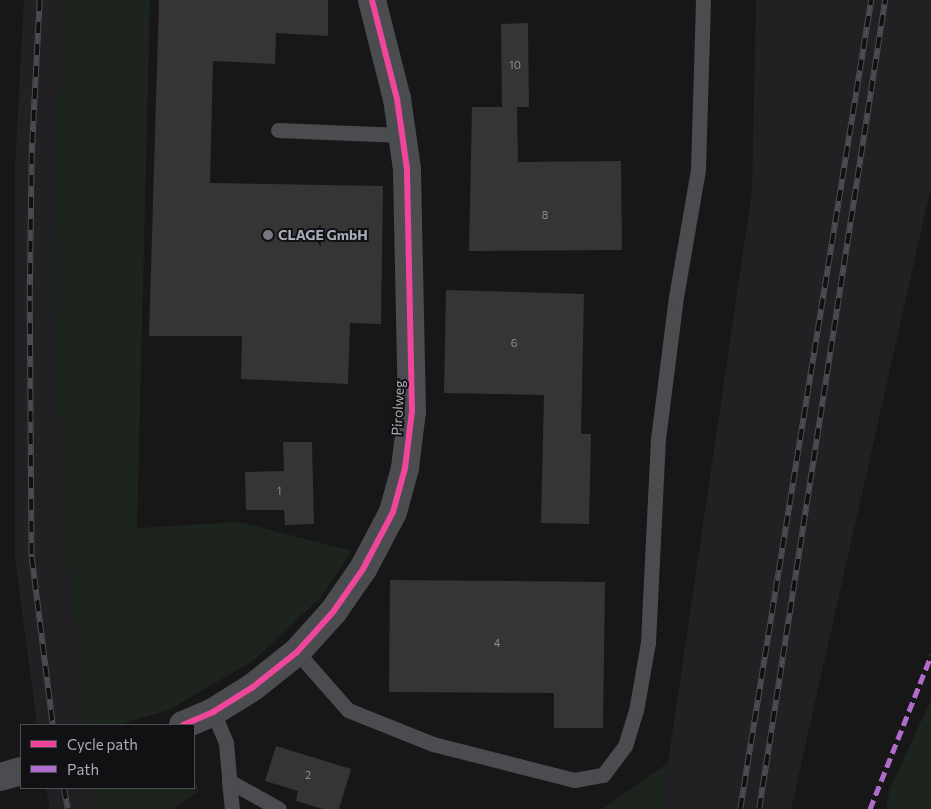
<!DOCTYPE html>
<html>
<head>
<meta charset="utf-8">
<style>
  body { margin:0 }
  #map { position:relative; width:931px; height:809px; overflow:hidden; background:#171717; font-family:Commissioner,sans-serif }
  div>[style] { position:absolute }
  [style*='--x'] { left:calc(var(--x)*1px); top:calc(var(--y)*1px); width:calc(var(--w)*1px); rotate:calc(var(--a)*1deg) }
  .built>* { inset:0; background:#212123 }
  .green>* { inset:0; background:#1d241e }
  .building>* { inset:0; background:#353536 }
  .service>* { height:15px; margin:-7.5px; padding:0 7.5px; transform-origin:7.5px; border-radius:7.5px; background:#4b4c50 }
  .minor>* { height:28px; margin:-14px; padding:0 14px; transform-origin:14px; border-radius:14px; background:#4b4c50 }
  .rail>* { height:5.5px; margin-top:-2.75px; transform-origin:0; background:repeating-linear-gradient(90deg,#111113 0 11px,#4b4c4f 0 22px); box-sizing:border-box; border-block:1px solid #4b4c4f }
  .quiet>* { height:5px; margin-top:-2.5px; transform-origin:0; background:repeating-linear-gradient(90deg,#b06ccc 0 10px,transparent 0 15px) }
  .cycleway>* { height:6px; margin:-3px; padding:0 3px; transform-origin:3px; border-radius:3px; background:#ed469a }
  .dots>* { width:14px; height:14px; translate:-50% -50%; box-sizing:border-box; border:2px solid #111113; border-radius:50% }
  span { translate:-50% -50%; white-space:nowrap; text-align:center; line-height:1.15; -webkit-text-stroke:4px #111113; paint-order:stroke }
  .number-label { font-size:11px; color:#8b8f98 }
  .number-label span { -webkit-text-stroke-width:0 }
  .poi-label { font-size:14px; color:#a8adb8; font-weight:700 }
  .left { translate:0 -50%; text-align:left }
  .street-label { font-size:14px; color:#a8adb8 }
  .legend { position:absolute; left:20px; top:724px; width:175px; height:65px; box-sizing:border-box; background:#111113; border:1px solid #4d4f55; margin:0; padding:6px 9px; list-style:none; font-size:15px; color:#a8adb8 }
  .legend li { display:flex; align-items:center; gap:10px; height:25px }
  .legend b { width:25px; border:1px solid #4d4f55 }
</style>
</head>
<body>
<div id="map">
  <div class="built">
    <i style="clip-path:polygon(24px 0,66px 0,55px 134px,53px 297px,62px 503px,85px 725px,37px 725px,15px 558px,15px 165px)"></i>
    <i style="clip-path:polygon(756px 0,931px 0,931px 187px,791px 809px,664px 809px,668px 763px,752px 191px)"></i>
    <i style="clip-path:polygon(46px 788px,92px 788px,95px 809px,50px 809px)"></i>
  </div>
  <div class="green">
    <i style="clip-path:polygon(66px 0,150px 0,137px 528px,239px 522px,352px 551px,321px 597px,254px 660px,169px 710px,117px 725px,85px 725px,62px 503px,53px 297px,55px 134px)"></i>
    <i style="clip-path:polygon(931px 700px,931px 809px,886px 809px,890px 788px)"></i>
    <i style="clip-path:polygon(668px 763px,664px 809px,602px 809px)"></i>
    <i style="clip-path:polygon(194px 777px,199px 791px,173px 809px,95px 809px,92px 788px,194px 788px)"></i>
  </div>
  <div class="building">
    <i style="clip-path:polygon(159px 0,328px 0,328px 36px,276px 33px,275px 64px,213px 61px,210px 183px,383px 186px,381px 324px,350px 323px,348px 384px,241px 379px,242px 336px,149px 336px)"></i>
    <i style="clip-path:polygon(528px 23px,529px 107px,517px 107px,518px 162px,621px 161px,622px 250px,469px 251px,472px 107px,502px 107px,501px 24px)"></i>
    <i style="clip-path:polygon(446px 290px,584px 294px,581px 434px,591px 434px,589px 524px,541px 523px,544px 395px,444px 393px)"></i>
    <i style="clip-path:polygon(283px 442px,312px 442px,314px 524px,285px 525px,284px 510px,246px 510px,245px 472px,284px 471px)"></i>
    <i style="clip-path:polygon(390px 580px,605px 582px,603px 728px,554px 728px,554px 693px,389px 692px)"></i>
    <i style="clip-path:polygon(276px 746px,351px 769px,339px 809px,323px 809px,296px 801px,298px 791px,265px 781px)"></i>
  </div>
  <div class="service">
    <i style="--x:278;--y:130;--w:124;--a:2.3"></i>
    <i style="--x:297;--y:652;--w:77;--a:48.7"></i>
    <i style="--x:348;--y:710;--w:92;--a:21.8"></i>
    <i style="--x:433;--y:744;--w:146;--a:14.3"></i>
    <i style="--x:574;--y:780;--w:29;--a:-10"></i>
    <i style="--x:603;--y:775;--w:36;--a:-53"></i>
    <i style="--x:625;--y:746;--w:37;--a:-73"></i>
    <i style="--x:636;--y:711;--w:70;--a:-80.1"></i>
    <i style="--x:648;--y:642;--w:203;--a:-87.2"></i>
    <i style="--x:658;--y:439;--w:143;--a:-82.8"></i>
    <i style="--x:676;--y:297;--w:130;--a:-80.2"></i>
    <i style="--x:698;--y:169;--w:169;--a:-88.3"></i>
    <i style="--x:213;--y:712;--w:34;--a:67"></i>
    <i style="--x:226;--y:743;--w:38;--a:85"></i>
    <i style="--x:229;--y:781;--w:57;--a:29.2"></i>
    <i style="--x:229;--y:781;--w:28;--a:84"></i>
  </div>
  <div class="minor">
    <i style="--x:183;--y:725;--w:33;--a:-23"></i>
    <i style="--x:213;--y:712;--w:47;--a:-32"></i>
    <i style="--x:253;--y:687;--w:56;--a:-38.5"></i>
    <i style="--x:297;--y:652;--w:54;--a:-48"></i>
    <i style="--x:333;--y:612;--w:52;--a:-55.1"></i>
    <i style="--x:363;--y:569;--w:64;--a:-62.2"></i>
    <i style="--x:393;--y:512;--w:46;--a:-74.7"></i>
    <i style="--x:405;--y:468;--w:57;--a:-83"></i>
    <i style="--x:412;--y:411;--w:242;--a:-91.2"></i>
    <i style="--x:407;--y:169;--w:71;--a:-98.1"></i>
    <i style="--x:397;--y:99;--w:102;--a:-104.2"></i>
    <i style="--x:0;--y:777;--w:22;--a:-16"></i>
  </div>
  <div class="rail">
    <i style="--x:40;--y:0;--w:153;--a:93"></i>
    <i style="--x:32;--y:153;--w:148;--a:90.8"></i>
    <i style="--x:30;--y:301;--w:256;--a:89.6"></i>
    <i style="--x:32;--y:557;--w:169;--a:82.9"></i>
    <i style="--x:64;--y:788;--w:21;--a:79"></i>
    <i style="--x:740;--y:809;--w:820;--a:-80.8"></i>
    <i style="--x:759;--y:809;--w:819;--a:-81.15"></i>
  </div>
  <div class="quiet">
    <i style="--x:870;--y:809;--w:165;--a:-68.3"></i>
  </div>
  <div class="cycleway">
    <i style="--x:183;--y:725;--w:33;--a:-23"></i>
    <i style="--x:213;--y:712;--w:47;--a:-32"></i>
    <i style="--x:253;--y:687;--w:56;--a:-38.5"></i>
    <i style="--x:297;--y:652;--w:54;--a:-48"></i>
    <i style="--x:333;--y:612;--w:52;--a:-55.1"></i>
    <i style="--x:363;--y:569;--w:64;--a:-62.2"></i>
    <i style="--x:393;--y:512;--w:46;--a:-74.7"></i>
    <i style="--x:405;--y:468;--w:57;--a:-83"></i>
    <i style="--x:412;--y:411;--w:242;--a:-91.2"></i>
    <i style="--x:407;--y:169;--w:71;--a:-98.1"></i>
    <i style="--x:397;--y:99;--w:102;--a:-104.2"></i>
  </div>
  <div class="dots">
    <i style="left:268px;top:235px;background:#757880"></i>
  </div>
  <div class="number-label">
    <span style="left:515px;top:65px">10</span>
    <span style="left:545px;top:215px">8</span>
    <span style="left:514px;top:343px">6</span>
    <span style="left:279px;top:491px">1</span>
    <span style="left:497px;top:643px">4</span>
    <span style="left:308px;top:775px">2</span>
  </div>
  <div class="poi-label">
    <span class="left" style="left:278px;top:235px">CLAGE GmbH</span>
  </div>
  <div class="street-label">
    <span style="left:398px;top:408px;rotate:-87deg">Pirolweg</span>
  </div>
  <ul class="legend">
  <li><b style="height:6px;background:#ed469a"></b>Cycle path</li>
  <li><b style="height:6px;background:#b06ccc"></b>Path</li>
  </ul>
</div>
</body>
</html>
